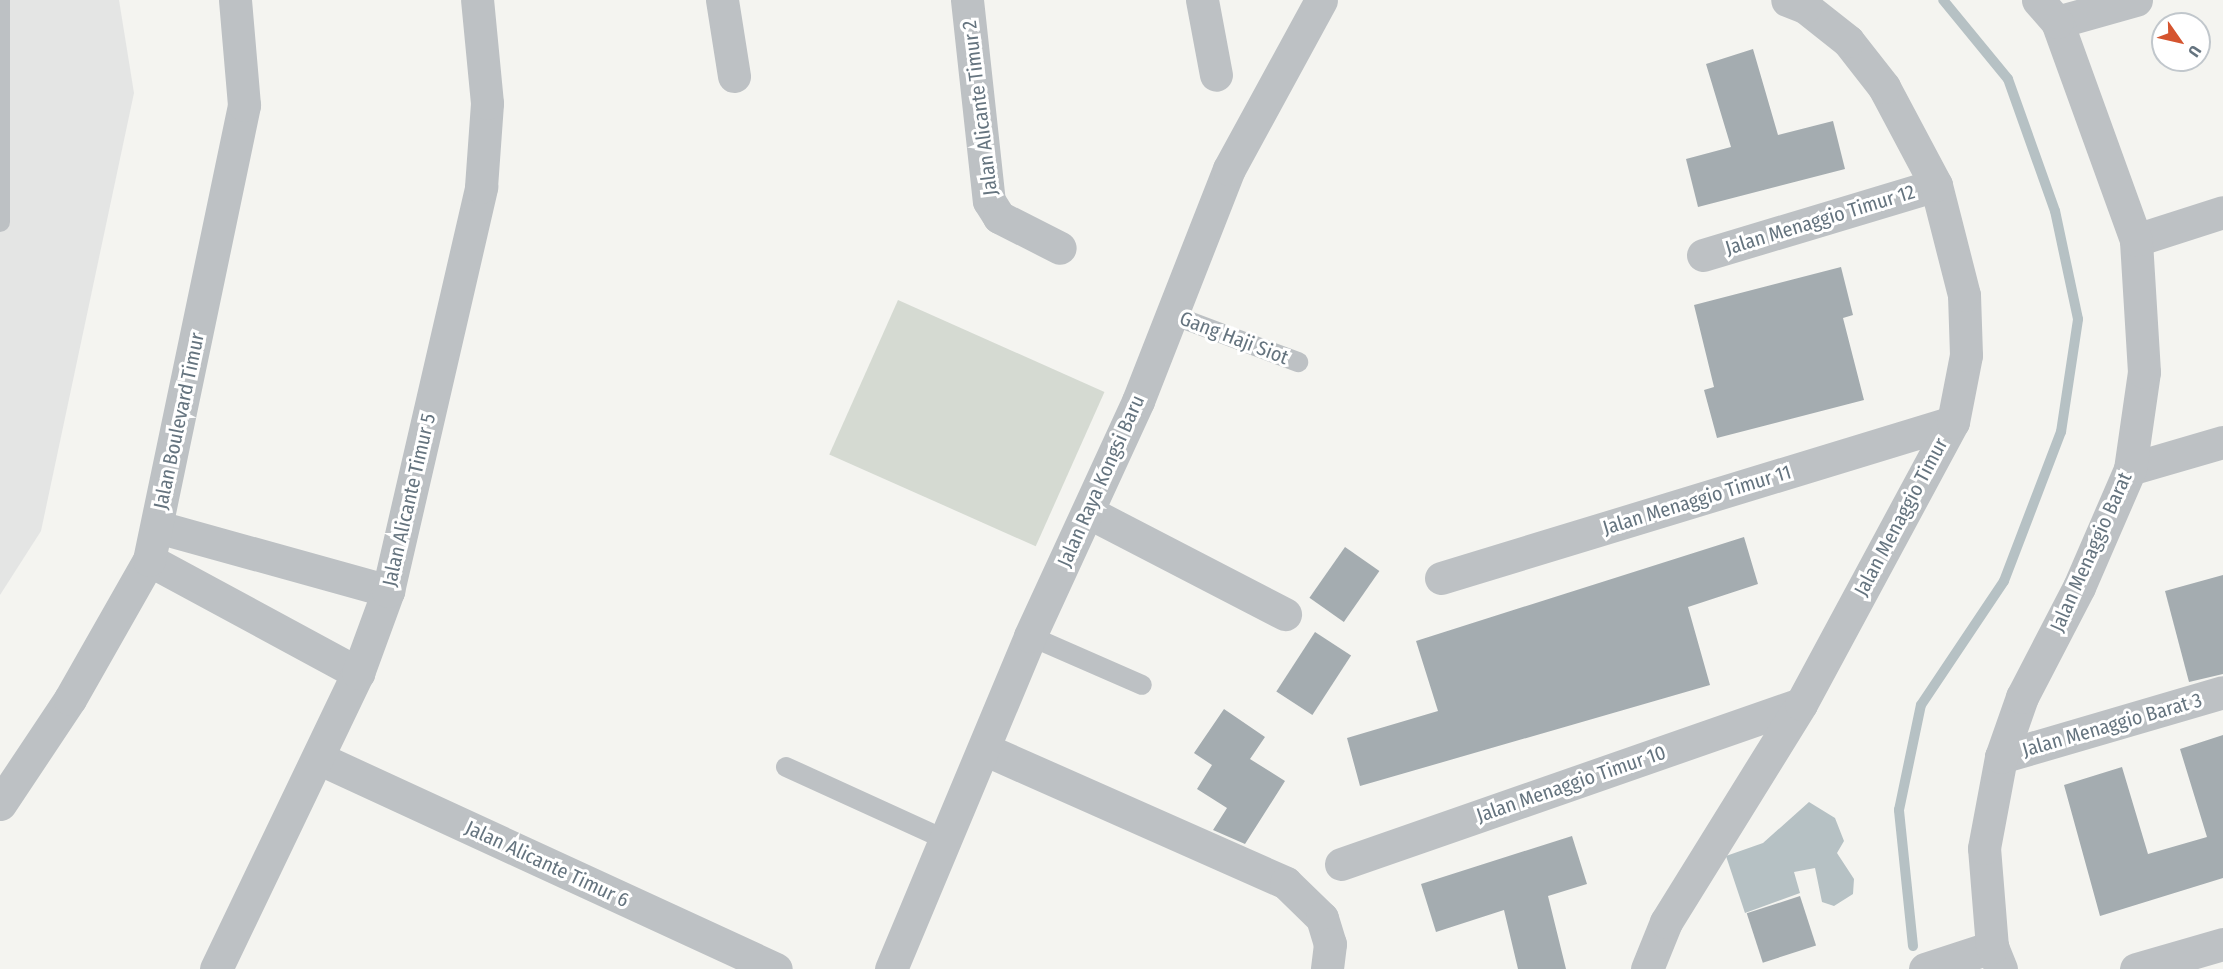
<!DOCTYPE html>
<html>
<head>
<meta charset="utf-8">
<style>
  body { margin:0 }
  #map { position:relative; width:2223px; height:969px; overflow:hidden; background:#f4f4f0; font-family:"Fira Sans Condensed",sans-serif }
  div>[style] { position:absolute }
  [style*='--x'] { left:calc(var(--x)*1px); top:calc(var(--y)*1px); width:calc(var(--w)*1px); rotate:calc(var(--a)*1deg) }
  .built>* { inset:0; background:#e4e5e4 }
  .green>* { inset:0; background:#d5dad2; transform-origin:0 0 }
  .water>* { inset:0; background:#b6c1c4 }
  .stream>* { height:10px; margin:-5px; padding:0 5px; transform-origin:5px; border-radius:5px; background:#b6c1c4 }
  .building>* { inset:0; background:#a4acb0; transform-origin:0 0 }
  .service>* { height:20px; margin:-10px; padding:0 10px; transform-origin:10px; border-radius:10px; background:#bdc1c4 }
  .minor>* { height:33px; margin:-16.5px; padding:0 16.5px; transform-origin:16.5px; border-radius:16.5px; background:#bdc1c4 }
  span { translate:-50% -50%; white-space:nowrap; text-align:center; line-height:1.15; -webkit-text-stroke:6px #fff; paint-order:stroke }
  .street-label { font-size:20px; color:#65747f }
  .north { position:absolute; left:2151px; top:12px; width:60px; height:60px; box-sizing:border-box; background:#fff; border:2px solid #c1c7cc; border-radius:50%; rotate:124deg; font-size:16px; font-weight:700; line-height:24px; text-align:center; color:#65747f }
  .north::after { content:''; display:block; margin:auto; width:21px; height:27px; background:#d5542f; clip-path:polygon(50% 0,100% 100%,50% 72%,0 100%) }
</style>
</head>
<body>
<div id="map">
  <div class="built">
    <i style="clip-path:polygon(0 0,119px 0,134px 93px,41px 531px,0 595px)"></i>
  </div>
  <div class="green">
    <i style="left:898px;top:300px;width:226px;height:169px;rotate:24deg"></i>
  </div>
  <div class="water">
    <i style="clip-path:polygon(1809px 802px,1835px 818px,1844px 841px,1837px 853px,1854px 879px,1853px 894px,1834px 906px,1822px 902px,1815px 868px,1794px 872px,1800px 893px,1745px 913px,1726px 856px,1763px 843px)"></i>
  </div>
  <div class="stream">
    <i style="--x:1913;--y:946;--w:137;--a:-95.9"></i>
    <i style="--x:1899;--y:810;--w:107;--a:-78.2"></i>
    <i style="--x:1921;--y:705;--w:149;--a:-56.2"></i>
    <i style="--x:2004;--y:581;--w:160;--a:-69.1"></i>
    <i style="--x:2061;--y:432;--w:114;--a:-81.4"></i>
    <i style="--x:2078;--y:319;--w:110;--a:-102"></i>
    <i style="--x:2055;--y:211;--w:140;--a:-109.6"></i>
    <i style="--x:2008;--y:79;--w:102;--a:-129.4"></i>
  </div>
  <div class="building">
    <i style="clip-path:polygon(1753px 49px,1778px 135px,1833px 121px,1845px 169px,1698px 207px,1686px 159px,1731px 147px,1706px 64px)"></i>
    <i style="clip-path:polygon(1841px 267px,1853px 315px,1843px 318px,1864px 400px,1717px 438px,1704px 390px,1714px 387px,1694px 305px)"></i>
    <i style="clip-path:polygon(1744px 537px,1758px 584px,1688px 607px,1710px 685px,1360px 786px,1347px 738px,1438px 711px,1416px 641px)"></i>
    <i style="left:1345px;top:547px;width:42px;height:62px;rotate:35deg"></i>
    <i style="clip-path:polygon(2223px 575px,2223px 674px,2189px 682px,2165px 591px)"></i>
    <i style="left:1315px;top:632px;width:43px;height:71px;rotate:33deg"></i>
    <i style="clip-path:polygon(1224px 709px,1265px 737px,1250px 759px,1285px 781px,1245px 844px,1213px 830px,1227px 808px,1197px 789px,1212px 765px,1194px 753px)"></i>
    <i style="clip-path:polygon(2223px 735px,2223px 878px,2100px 916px,2064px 785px,2122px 767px,2148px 854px,2207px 837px,2180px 749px)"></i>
    <i style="clip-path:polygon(1572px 836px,1587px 884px,1548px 896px,1566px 969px,1518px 969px,1504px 910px,1436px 932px,1421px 884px)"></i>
    <i style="left:1800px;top:896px;width:52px;height:56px;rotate:72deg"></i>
  </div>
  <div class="service">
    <i style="--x:0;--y:222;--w:222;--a:-90"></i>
    <i style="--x:1170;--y:314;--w:137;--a:20.6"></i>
    <i style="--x:1030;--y:636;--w:122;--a:23.6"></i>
    <i style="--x:786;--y:767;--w:176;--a:24.5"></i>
  </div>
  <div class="minor">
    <i style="--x:722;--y:0;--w:77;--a:81"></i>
    <i style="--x:967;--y:0;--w:202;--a:83.8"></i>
    <i style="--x:989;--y:201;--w:19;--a:58"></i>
    <i style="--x:999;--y:217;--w:68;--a:26.9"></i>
    <i style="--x:1202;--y:0;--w:76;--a:79.4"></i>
    <i style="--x:2057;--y:22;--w:82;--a:-15.6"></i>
    <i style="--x:2136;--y:240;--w:91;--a:-17.8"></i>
    <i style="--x:1703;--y:255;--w:243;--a:-16.7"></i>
    <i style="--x:2130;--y:469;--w:97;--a:-16.2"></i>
    <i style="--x:1088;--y:512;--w:222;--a:27.4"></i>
    <i style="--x:158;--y:527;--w:239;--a:15.5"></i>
    <i style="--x:149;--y:560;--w:238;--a:28.4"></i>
    <i style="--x:1441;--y:578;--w:535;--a:-16.95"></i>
    <i style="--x:984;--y:749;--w:330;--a:23.9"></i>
    <i style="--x:1286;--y:883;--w:50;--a:44.2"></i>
    <i style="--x:1322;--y:918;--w:27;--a:73"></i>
    <i style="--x:1330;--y:944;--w:25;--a:97"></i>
    <i style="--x:2001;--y:757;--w:231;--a:-16.3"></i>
    <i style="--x:318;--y:758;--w:504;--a:24.74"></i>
    <i style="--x:0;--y:804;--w:126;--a:-56.3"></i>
    <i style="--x:70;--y:699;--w:160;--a:-60.4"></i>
    <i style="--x:149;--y:560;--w:465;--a:-78.2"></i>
    <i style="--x:244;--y:105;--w:105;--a:-94.9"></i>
    <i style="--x:1341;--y:864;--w:487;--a:-19.2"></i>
    <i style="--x:216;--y:969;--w:328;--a:-64.4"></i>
    <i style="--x:358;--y:673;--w:87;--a:-69.9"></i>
    <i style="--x:388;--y:591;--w:415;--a:-77"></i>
    <i style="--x:481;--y:187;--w:84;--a:-85.9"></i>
    <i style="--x:487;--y:103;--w:103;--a:-95.5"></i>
    <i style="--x:891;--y:969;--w:361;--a:-67.3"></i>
    <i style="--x:1030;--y:636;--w:259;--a:-65.3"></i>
    <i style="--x:1138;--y:401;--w:249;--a:-68.6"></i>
    <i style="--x:1229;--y:169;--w:192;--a:-61.4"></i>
    <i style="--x:1647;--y:969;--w:51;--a:-68"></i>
    <i style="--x:1666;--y:922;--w:256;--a:-58.2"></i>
    <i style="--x:1801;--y:704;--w:320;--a:-61.7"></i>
    <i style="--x:1953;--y:422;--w:68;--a:-79"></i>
    <i style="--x:1966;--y:355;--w:60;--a:-91.9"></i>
    <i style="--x:1964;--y:295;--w:114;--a:-104.3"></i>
    <i style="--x:1936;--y:185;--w:111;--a:-118"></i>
    <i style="--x:1884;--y:87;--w:58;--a:-128"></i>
    <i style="--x:1848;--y:41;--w:55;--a:-141.7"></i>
    <i style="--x:1805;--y:7;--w:19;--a:-159"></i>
    <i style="--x:1925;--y:969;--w:71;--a:-18.2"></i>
    <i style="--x:2001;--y:969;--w:24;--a:-112"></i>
    <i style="--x:1992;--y:947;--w:99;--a:-94.6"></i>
    <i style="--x:1984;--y:848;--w:93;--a:-79.4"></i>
    <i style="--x:2001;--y:757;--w:64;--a:-70.7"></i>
    <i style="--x:2022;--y:697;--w:124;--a:-62.6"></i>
    <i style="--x:2079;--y:587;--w:129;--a:-66.6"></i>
    <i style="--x:2130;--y:469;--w:98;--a:-81.8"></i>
    <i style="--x:2144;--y:372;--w:132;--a:-93.5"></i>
    <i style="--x:2136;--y:240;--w:232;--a:-109.9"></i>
    <i style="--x:2057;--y:22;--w:29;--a:-131"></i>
    <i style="--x:2136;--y:969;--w:91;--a:-16"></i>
  </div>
  <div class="street-label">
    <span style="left:980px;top:108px;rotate:-97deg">Jalan Alicante Timur 2</span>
    <span style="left:1820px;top:220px;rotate:-17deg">Jalan Menaggio Timur 12</span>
    <span style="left:1234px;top:338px;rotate:21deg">Gang Haji Siot</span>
    <span style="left:179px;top:421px;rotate:-78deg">Jalan Boulevard Timur</span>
    <span style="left:1101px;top:481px;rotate:-66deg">Jalan Raya Kongsi Baru</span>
    <span style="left:409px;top:500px;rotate:-77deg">Jalan Alicante Timur 5</span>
    <span style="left:1697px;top:500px;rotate:-17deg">Jalan Menaggio Timur 11</span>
    <span style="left:1901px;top:517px;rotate:-62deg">Jalan Menaggio Timur</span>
    <span style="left:2091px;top:552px;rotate:-66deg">Jalan Menaggio Barat</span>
    <span style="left:2112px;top:725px;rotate:-16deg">Jalan Menaggio Barat 3</span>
    <span style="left:1571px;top:784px;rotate:-19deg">Jalan Menaggio Timur 10</span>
    <span style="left:547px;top:864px;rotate:25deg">Jalan Alicante Timur 6</span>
  </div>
  <div class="north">U</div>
</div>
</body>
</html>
